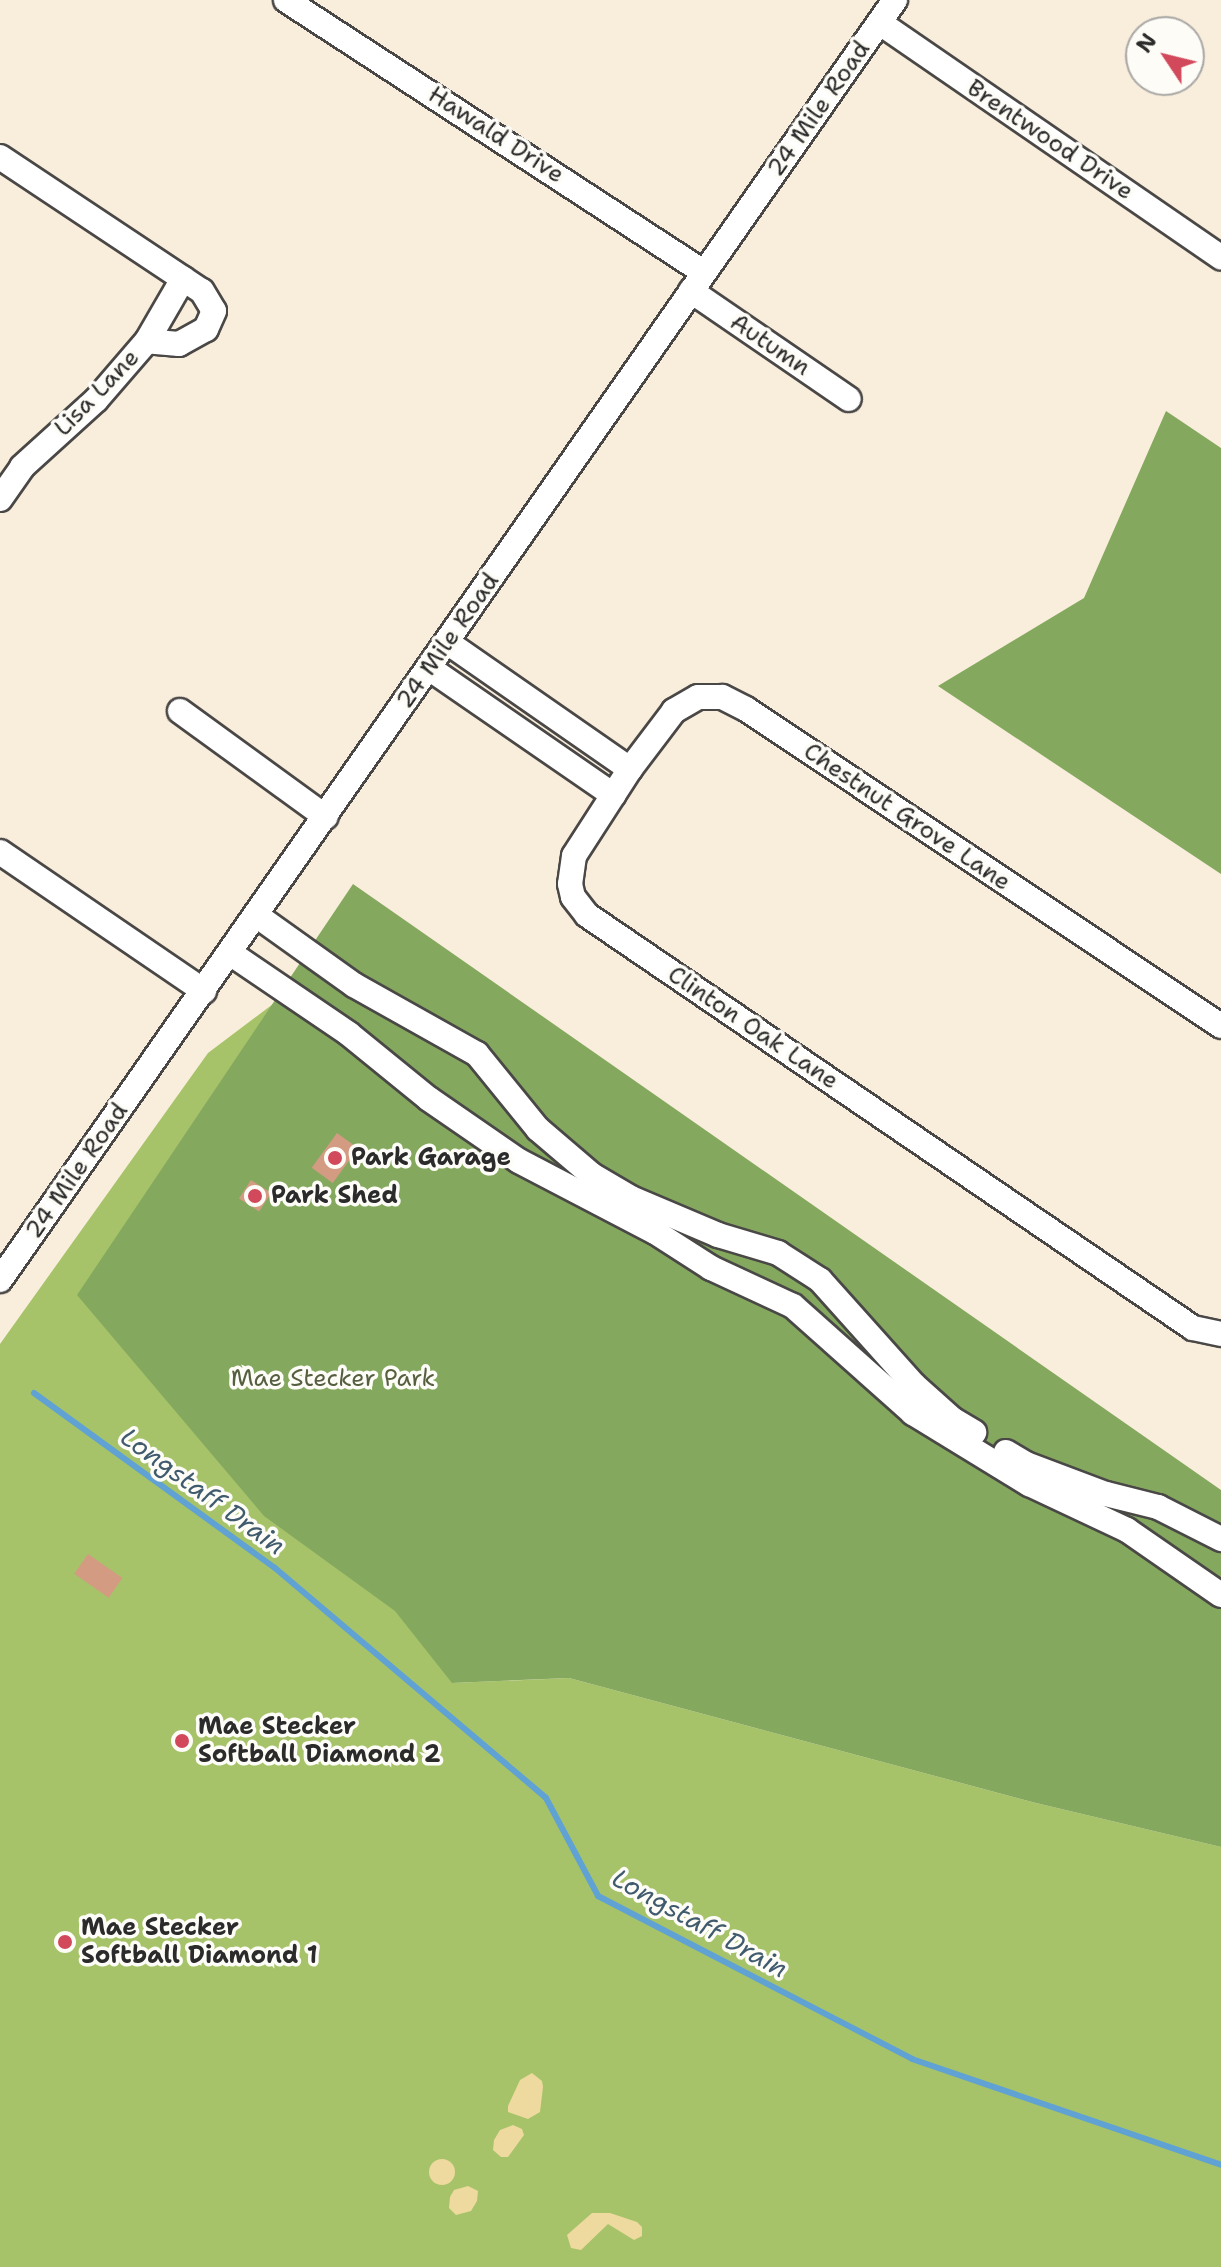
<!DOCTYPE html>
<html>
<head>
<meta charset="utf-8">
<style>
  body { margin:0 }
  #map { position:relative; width:1221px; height:2267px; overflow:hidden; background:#f9eddc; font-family:"Shantell Sans",sans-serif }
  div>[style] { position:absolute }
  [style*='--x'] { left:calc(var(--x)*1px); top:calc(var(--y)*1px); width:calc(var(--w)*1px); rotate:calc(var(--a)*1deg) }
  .green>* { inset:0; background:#a6c36a }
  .forest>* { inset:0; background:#84a95e }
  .sand>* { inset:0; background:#eeda9e }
  .round { border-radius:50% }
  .stream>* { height:6px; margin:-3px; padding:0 3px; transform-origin:3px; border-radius:3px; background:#5fa2d3 }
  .building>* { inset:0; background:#d49b83; transform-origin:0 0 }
  .roads { filter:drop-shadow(2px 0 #4a4846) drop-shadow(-2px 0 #4a4846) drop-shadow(0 2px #4a4846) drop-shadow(0 -2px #4a4846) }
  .minor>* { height:24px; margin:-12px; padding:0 12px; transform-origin:12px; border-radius:12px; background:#fff }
  .dots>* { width:22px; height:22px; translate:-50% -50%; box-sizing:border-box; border:4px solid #fdfcf7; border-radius:50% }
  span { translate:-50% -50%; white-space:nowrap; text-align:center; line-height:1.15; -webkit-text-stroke:7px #fdfcf7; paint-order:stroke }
  .street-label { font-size:24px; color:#2b2b2b }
  .poi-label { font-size:24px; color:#2b2b2b; font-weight:700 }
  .left { translate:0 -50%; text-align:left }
  .park-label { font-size:24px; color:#566041 }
  .water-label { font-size:26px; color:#405b6e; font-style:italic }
  .north { position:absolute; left:1125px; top:16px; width:80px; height:80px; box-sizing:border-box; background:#fdfcf7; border:2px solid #a9a8a5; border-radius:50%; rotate:305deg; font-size:22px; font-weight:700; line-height:32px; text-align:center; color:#2b2b2b }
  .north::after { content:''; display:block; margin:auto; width:28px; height:36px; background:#d1495b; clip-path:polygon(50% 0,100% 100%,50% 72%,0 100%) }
</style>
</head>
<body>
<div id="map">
  <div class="green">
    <i style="clip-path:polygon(281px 998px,453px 1683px,569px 1678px,1036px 1803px,1221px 1847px,1221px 2267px,0 2267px,0 1344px,208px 1053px)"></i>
  </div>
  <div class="forest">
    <i style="clip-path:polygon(1166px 411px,1221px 448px,1221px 874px,938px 686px,1084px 598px)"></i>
    <i style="clip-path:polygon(353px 884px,1221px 1490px,1221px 1847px,1036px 1803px,569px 1678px,452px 1683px,395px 1611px,264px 1516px,77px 1295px)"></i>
  </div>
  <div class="sand">
    <i style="clip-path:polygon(532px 2073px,542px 2081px,543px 2087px,540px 2112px,528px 2119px,508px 2112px,508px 2106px,520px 2080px)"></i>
    <i style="clip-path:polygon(513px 2125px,522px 2129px,524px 2135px,508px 2157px,501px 2157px,493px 2150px,494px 2140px,500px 2130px)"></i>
    <i class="round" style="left:429px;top:2159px;width:26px;height:26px"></i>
    <i style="clip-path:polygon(468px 2186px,478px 2191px,477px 2201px,471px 2211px,456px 2215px,449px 2208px,450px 2197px,454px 2190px)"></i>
    <i style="clip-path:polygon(592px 2213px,610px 2213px,637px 2222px,642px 2227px,642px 2236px,634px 2240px,608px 2224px,581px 2250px,571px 2248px,567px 2235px)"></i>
  </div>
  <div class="stream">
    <i style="--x:34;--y:1393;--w:298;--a:36"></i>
    <i style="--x:275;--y:1568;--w:355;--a:40.3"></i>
    <i style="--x:546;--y:1798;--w:111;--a:62"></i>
    <i style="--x:598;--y:1896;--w:354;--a:27.4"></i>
    <i style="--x:912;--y:2059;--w:327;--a:18.9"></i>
  </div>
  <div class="building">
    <i style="left:337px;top:1133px;width:26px;height:43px;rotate:36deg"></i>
    <i style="left:251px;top:1180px;width:24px;height:22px;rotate:33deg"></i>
    <i style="left:88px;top:1554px;width:42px;height:24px;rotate:35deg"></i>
  </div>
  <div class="roads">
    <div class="minor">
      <i style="--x:286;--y:0;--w:499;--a:33.1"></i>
      <i style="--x:880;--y:23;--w:414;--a:34.5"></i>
      <i style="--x:0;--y:157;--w:242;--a:33.6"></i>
      <i style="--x:202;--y:291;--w:23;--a:59"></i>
      <i style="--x:214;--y:311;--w:20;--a:114"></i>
      <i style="--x:206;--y:329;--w:31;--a:151"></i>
      <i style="--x:179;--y:344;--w:32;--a:-175"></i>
      <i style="--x:691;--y:291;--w:191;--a:34.4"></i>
      <i style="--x:0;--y:499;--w:39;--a:-55"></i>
      <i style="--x:22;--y:467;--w:100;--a:-42.2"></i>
      <i style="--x:96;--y:400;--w:78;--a:-49.2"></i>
      <i style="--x:147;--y:341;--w:72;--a:-59.9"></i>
      <i style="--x:447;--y:642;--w:223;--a:34.8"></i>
      <i style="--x:429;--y:668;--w:224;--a:34.6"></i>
      <i style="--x:180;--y:711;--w:180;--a:36"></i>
      <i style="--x:0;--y:852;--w:247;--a:34.3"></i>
      <i style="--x:256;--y:915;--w:120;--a:35.5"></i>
      <i style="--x:354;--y:985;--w:141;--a:29.3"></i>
      <i style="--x:477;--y:1054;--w:97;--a:50.9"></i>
      <i style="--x:538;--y:1129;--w:71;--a:40.4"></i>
      <i style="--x:592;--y:1175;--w:45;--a:30.5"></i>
      <i style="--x:631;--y:1198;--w:95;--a:23"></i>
      <i style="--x:718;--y:1235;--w:63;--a:16.7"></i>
      <i style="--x:778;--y:1253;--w:50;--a:32.7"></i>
      <i style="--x:820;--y:1280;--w:141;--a:48.2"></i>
      <i style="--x:914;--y:1385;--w:51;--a:41.8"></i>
      <i style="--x:952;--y:1419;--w:26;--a:31"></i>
      <i style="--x:230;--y:953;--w:144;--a:34.2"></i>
      <i style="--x:349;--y:1034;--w:103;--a:39.1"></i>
      <i style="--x:429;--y:1099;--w:109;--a:34.6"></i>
      <i style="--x:519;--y:1161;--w:153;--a:27.6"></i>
      <i style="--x:655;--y:1232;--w:67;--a:32.7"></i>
      <i style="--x:711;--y:1268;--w:90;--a:24.9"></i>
      <i style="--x:793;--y:1306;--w:161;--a:41.7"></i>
      <i style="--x:913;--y:1413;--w:136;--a:31.5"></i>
      <i style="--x:1029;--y:1484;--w:108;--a:25.1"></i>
      <i style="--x:1127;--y:1530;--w:114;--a:34.7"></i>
      <i style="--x:1221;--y:1026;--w:571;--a:-146.28"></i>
      <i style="--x:746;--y:709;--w:27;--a:-153"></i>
      <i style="--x:722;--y:697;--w:24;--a:180"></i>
      <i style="--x:698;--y:697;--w:28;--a:150"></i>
      <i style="--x:674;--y:711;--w:73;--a:127.2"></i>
      <i style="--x:630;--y:769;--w:103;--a:122.8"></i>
      <i style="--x:574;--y:856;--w:28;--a:98"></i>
      <i style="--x:570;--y:884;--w:13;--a:77"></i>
      <i style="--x:573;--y:897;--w:23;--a:52"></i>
      <i style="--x:587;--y:915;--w:733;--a:34.28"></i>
      <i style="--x:1193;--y:1328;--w:29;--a:12"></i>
      <i style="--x:0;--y:1280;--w:1562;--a:-55.04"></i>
      <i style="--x:1006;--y:1452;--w:23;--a:31"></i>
      <i style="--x:1026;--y:1464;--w:85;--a:20.6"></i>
      <i style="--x:1106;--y:1494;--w:54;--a:14"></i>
      <i style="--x:1158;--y:1507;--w:71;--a:26.9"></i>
    </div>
  </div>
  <div class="dots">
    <i style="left:335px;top:1158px;background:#d1495b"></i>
    <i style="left:255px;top:1196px;background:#d1495b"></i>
    <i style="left:182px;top:1741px;background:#d1495b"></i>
    <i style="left:65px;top:1942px;background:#d1495b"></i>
  </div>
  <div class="street-label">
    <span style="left:819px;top:109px;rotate:-55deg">24 Mile Road</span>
    <span style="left:496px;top:135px;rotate:33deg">Hawald Drive</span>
    <span style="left:1050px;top:140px;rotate:34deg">Brentwood Drive</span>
    <span style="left:770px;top:345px;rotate:34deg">Autumn</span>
    <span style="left:97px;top:393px;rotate:-46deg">Lisa Lane</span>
    <span style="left:448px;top:641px;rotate:-55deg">24 Mile Road</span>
    <span style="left:907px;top:817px;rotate:34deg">Chestnut Grove Lane</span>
    <span style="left:753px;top:1028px;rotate:34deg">Clinton Oak Lane</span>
    <span style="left:77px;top:1171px;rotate:-55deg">24 Mile Road</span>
  </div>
  <div class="poi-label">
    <span class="left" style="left:351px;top:1158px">Park Garage</span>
    <span class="left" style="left:271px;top:1196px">Park Shed</span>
    <span class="left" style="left:198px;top:1741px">Mae Stecker<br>Softball Diamond 2</span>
    <span class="left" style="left:81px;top:1942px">Mae Stecker<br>Softball Diamond 1</span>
  </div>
  <div class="park-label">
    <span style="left:333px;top:1379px">Mae Stecker Park</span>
  </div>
  <div class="water-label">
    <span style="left:203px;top:1491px;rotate:36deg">Longstaff Drain</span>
    <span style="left:700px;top:1923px;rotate:29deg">Longstaff Drain</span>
  </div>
  <div class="north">N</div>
</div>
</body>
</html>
